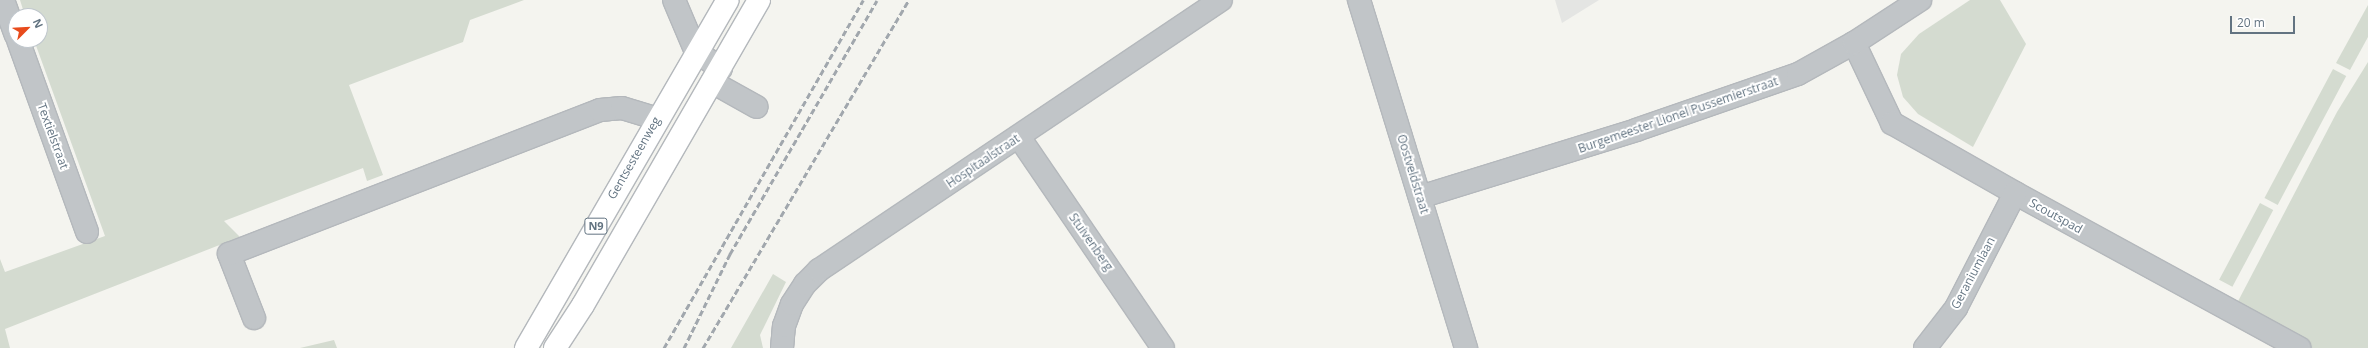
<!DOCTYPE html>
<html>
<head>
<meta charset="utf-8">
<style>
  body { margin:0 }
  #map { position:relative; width:2368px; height:348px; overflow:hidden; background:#f4f4ef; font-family:"Open Sans",sans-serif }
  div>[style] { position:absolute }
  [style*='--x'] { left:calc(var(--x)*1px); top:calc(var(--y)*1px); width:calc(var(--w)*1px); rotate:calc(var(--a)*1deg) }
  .built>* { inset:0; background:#e4e5e3 }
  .green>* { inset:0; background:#d4dbd0; transform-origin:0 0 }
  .roads { filter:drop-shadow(1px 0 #b4b8bc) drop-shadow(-1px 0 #b4b8bc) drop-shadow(0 1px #b4b8bc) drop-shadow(0 -1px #b4b8bc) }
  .minor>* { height:22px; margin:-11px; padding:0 11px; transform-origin:11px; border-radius:11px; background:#c1c5c8 }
  .major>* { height:22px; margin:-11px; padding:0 11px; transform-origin:11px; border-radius:11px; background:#fff }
  .rail>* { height:3px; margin-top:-1.5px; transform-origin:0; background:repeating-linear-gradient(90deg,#a1a7ad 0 6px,transparent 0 9px) }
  span { translate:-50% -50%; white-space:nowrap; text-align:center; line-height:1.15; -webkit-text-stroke:4px #fff; paint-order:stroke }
  .shield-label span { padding:1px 3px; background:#fff; border:1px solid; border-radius:3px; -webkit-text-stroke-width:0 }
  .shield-label { font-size:11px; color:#627381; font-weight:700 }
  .street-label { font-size:12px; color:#627381 }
  .north { position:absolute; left:8px; top:8px; width:40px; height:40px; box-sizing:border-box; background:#fff; border:1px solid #c0c7cd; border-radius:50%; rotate:66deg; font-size:11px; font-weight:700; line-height:16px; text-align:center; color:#627381 }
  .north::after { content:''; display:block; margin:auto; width:14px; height:18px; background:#e84b1c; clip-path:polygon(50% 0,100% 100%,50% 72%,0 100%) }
  .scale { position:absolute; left:2230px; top:16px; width:65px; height:18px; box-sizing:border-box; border:2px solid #627381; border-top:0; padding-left:5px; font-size:12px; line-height:14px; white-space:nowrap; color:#627381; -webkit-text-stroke:3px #fff; paint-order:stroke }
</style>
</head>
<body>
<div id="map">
  <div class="built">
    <i style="clip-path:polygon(1555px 0,1599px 0,1562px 23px)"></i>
  </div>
  <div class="green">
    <i style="clip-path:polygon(20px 0,524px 0,470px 20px,463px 42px,349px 85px,383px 175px,367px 181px,363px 168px,224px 221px,240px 237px,5px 329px,10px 348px,0 348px,0 259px,5px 272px,105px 236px,34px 40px,40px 40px,40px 16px,25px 16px)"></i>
    <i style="clip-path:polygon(1970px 0,2000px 0,2026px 44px,1973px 147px,1918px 114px,1903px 97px,1897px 75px,1901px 54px,1919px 34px)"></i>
    <i style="clip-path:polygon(2368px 5px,2368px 37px,2350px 70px,2336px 63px)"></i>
    <i style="clip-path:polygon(2368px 62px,2368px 348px,2312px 348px,2235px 307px,2337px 112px)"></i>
    <i style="left:2333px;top:69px;width:15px;height:146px;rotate:28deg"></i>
    <i style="left:2260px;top:203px;width:15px;height:87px;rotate:28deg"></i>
    <i style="clip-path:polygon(773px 274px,786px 282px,760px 335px,763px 348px,731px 348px)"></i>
    <i style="clip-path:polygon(334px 340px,337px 348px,300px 348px)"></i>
  </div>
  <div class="roads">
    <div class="minor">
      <i style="--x:3;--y:0;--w:37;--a:70"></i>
      <i style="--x:674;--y:0;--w:56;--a:67.1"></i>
      <i style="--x:696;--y:52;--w:30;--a:33"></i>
      <i style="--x:1359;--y:0;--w:364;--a:72.9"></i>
      <i style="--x:18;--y:40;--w:204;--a:70.2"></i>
      <i style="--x:1854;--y:43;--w:89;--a:64.6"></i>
      <i style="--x:1892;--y:123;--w:142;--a:29.6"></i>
      <i style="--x:2015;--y:193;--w:324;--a:28.6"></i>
      <i style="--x:712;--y:82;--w:51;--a:29.1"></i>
      <i style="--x:1019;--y:137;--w:255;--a:55.7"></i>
      <i style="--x:1420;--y:197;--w:226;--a:-17.2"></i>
      <i style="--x:1636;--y:130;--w:171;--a:-19.1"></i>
      <i style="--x:1798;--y:74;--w:64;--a:-29"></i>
      <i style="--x:1854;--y:43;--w:79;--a:-33.1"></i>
      <i style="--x:254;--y:318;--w:69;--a:-111.3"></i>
      <i style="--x:229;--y:254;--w:398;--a:-21.2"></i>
      <i style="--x:600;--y:110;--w:22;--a:-5"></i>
      <i style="--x:622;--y:108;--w:37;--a:17"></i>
      <i style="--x:782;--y:348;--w:22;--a:-85"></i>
      <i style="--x:784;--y:326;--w:23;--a:-70"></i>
      <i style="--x:792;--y:304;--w:24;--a:-57"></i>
      <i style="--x:805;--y:284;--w:20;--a:-45"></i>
      <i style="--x:819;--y:270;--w:484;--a:-33.9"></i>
      <i style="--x:1925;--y:348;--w:51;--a:-52.2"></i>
      <i style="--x:1956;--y:308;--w:129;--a:-62.8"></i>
    </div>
    <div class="major">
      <i style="--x:526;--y:348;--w:402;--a:-59.9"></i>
      <i style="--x:555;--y:348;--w:51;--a:-56.9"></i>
      <i style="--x:583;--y:305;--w:352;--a:-60"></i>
    </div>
  </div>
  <div class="rail">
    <i style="--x:664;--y:348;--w:401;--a:-60.2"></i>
    <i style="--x:684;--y:348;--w:105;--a:-63.9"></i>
    <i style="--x:730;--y:254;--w:293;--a:-59.9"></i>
    <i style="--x:703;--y:348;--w:404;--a:-59.4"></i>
  </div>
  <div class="shield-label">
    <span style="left:596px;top:226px">N9</span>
  </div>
  <div class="street-label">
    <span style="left:1678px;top:115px;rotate:-19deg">Burgemeester Lionel Pussemierstraat</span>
    <span style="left:53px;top:136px;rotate:70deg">Textielstraat</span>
    <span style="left:634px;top:158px;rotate:-60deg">Gentsesteenweg</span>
    <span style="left:983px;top:161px;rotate:-34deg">Hospitaalstraat</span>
    <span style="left:1413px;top:174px;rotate:73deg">Oostveldstraat</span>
    <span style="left:2056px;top:216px;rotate:29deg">Scoutspad</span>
    <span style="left:1091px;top:242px;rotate:55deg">Stuivenberg</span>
    <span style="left:1973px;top:273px;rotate:-62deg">Geraniumlaan</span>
  </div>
  <div class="north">N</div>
  <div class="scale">20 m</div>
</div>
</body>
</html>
